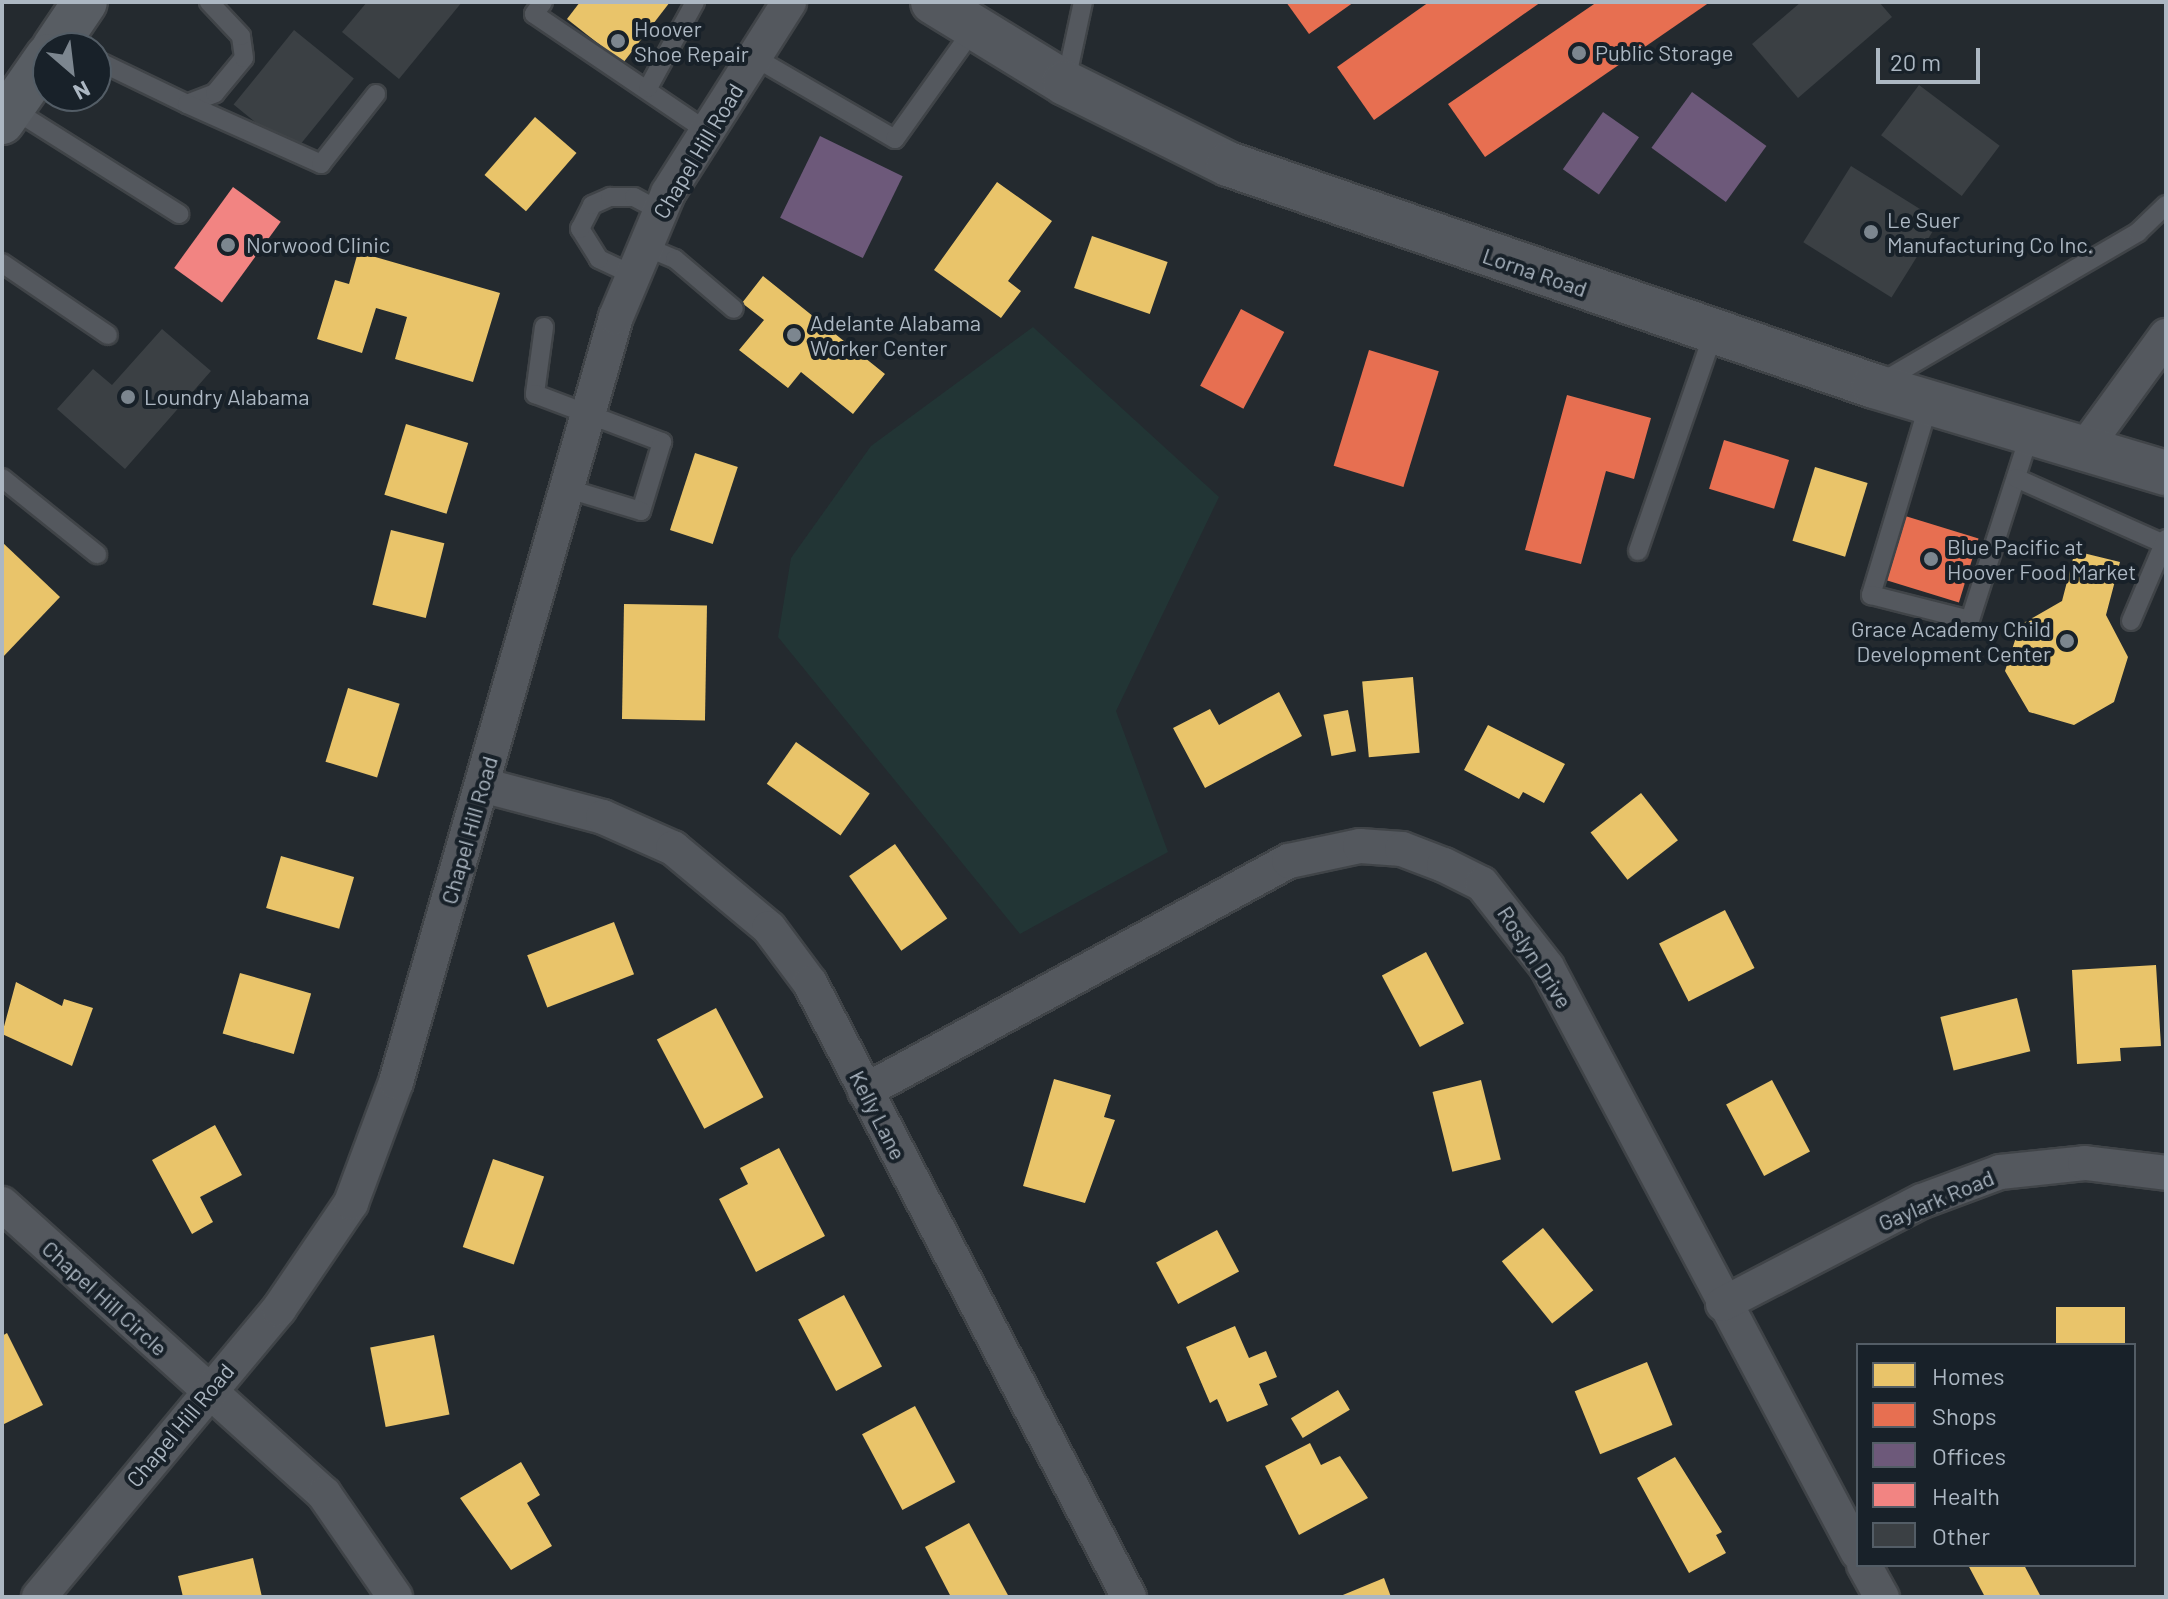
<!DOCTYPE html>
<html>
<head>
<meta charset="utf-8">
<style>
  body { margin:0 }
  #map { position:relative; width:2168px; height:1599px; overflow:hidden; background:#242a2f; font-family:Barlow,sans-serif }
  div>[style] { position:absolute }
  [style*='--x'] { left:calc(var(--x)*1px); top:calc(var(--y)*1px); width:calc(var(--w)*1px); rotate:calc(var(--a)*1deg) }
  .green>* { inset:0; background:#223535 }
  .homes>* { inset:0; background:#e9c46a; transform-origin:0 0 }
  .shops>* { inset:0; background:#e76f51; transform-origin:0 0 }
  .offices>* { inset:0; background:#6d597a; transform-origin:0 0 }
  .health>* { inset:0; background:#f28482; transform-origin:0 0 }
  .building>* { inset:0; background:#3b4044; transform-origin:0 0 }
  .roads { filter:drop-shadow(2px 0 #404448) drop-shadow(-2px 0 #404448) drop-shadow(0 2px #404448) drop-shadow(0 -2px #404448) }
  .service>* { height:18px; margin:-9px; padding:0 9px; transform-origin:9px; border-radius:9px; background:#54585e }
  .minor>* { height:34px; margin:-17px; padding:0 17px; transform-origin:17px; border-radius:17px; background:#54585e }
  .tertiary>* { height:44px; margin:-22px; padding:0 22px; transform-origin:22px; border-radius:22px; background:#54585e }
  .secondary>* { height:44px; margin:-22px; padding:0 22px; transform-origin:22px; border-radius:22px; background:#585d63 }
  .dots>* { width:22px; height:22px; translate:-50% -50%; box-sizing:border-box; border:4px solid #182129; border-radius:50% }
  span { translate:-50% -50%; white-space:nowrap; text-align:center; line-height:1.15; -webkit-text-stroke:8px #182129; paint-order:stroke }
  .poi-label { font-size:22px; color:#acb7c2 }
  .left { translate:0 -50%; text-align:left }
  .right { translate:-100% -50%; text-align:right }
  .street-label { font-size:22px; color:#acb7c2 }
  .frame { position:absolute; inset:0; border:4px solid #acb7c2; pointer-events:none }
  .legend { position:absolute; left:1856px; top:1343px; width:280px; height:224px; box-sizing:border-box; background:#182129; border:2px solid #535d66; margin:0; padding:10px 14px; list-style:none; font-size:24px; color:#acb7c2 }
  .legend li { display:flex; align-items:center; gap:16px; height:40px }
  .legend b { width:40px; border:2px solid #535d66 }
  .north { position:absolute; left:32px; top:32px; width:80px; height:80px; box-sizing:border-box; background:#182129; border:2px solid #535d66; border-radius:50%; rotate:152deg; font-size:22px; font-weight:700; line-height:32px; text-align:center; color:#acb7c2 }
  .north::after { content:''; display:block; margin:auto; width:28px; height:36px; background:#7c868f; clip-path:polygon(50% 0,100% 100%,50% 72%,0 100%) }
  .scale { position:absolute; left:1876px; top:48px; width:104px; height:36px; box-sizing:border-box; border:4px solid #acb7c2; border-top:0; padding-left:10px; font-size:24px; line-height:28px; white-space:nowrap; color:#acb7c2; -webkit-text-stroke:6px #182129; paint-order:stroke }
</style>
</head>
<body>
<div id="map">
  <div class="green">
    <i style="clip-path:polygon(1033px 327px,1219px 497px,1116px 711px,1168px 852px,1020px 934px,778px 637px,791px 558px,871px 446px)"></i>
  </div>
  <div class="homes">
    <i style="clip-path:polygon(580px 2px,670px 2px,623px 63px,567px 19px)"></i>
    <i style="left:535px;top:117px;width:55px;height:77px;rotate:41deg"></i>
    <i style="clip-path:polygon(997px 182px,1052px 221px,1008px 281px,1021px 291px,1001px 318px,934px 270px)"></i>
    <i style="left:1092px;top:236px;width:80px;height:55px;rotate:19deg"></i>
    <i style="clip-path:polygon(358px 252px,500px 293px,473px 382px,395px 359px,407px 317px,376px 308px,362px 353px,317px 339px,335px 280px,349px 284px)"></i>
    <i style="clip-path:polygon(763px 276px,885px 374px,853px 414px,801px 372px,788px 388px,739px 350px,764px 320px,742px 303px)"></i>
    <i style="left:406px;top:424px;width:65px;height:74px;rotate:17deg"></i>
    <i style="left:695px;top:453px;width:45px;height:81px;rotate:18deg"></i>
    <i style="left:1815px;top:467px;width:55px;height:77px;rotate:17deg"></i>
    <i style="left:391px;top:530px;width:55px;height:77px;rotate:14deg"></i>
    <i style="clip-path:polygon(2px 542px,60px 597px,2px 658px)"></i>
    <i style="clip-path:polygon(2075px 551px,2120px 562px,2106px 615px,2128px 657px,2114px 702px,2074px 725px,2029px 712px,2005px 671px,2020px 625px,2062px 601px)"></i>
    <i style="left:624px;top:604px;width:83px;height:115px;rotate:1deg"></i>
    <i style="left:1413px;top:677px;width:76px;height:51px;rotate:85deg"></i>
    <i style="left:348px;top:688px;width:54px;height:77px;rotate:17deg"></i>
    <i style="clip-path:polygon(1279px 692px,1302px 736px,1205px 788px,1173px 728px,1210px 709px,1219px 725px)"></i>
    <i style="left:1348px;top:710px;width:42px;height:25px;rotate:79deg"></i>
    <i style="clip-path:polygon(1488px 725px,1565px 764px,1544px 803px,1523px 792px,1519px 799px,1464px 770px)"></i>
    <i style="left:796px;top:742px;width:90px;height:51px;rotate:35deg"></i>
    <i style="left:1641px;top:793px;width:60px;height:64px;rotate:52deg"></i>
    <i style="left:895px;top:844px;width:91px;height:56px;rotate:55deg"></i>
    <i style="left:281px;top:856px;width:76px;height:54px;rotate:16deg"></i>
    <i style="left:1725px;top:910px;width:65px;height:74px;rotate:63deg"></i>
    <i style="left:614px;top:922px;width:56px;height:93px;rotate:69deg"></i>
    <i style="left:1426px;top:952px;width:81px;height:50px;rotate:62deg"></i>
    <i style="clip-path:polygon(2156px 965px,2161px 1046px,2120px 1048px,2121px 1061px,2077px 1064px,2072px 970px)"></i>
    <i style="left:240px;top:973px;width:74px;height:63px;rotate:16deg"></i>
    <i style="clip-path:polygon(16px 982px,62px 1006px,64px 999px,93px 1008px,72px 1066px,2px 1034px)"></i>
    <i style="left:2017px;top:998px;width:55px;height:79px;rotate:76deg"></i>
    <i style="left:716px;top:1008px;width:101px;height:67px;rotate:62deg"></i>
    <i style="clip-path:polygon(1054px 1079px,1111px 1095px,1104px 1117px,1115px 1120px,1085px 1203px,1023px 1186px)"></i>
    <i style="left:1481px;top:1080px;width:82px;height:50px;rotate:76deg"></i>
    <i style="left:1772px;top:1080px;width:81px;height:52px;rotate:62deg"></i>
    <i style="clip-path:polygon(215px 1125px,242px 1175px,200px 1197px,213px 1222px,192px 1234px,152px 1160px)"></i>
    <i style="clip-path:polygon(779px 1148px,825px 1236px,756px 1272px,719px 1199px,748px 1184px,740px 1168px)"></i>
    <i style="left:493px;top:1159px;width:54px;height:93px;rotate:19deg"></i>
    <i style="left:1543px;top:1228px;width:80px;height:53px;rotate:51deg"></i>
    <i style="left:1217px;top:1230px;width:47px;height:69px;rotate:62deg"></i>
    <i style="left:844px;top:1295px;width:81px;height:52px;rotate:62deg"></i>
    <i style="left:2056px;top:1307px;width:69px;height:38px"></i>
    <i style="clip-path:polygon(1235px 1326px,1249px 1358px,1266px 1351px,1277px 1377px,1259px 1384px,1268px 1405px,1227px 1422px,1217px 1399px,1210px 1403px,1186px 1347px)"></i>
    <i style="clip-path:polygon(7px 1333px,43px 1405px,2px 1425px,2px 1336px)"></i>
    <i style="left:434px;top:1335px;width:81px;height:65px;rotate:79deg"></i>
    <i style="left:1647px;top:1362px;width:68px;height:78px;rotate:68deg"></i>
    <i style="left:1338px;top:1390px;width:23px;height:55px;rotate:59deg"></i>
    <i style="left:915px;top:1406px;width:86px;height:60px;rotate:62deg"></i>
    <i style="clip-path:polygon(1310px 1443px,1321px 1465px,1340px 1456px,1368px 1498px,1299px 1535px,1265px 1466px)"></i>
    <i style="clip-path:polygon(1675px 1457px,1722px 1532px,1716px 1535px,1726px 1553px,1689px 1573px,1637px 1478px)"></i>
    <i style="clip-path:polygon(521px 1462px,540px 1495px,527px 1503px,552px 1546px,511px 1570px,460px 1498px)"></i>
    <i style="clip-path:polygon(969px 1523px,1009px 1597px,951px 1597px,925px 1547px)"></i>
    <i style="clip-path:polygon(253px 1558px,262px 1597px,183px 1597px,178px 1576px)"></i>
    <i style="clip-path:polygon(1968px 1565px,2024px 1565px,2041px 1597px,1985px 1597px)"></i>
    <i style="clip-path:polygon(1384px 1578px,1391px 1597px,1338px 1597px)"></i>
  </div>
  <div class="shops">
    <i style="clip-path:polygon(1286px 2px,1354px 2px,1309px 34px)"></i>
    <i style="clip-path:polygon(1429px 2px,1541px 2px,1374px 120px,1337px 67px)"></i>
    <i style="clip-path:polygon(1597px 2px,1710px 2px,1485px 157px,1448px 104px)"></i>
    <i style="left:1241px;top:309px;width:49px;height:87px;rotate:28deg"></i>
    <i style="left:1369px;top:350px;width:73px;height:121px;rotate:17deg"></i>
    <i style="clip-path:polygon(1567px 395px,1651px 418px,1634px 479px,1606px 471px,1581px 564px,1525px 550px)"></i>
    <i style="left:1724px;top:440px;width:68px;height:51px;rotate:17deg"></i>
    <i style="left:1902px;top:515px;width:80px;height:67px;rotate:17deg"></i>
  </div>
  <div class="offices">
    <i style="left:1692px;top:92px;width:92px;height:69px;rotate:36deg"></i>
    <i style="left:1603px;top:112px;width:44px;height:70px;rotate:35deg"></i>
    <i style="left:820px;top:136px;width:92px;height:91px;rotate:26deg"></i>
  </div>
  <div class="health">
    <i style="left:233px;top:187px;width:59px;height:100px;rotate:36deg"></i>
  </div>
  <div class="building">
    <i style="clip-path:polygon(367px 2px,462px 2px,399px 79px,342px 32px)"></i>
    <i style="clip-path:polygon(1801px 2px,1879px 2px,1892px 17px,1798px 98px,1752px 44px)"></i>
    <i style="left:294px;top:30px;width:77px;height:96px;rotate:39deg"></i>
    <i style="left:1919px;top:85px;width:101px;height:63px;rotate:37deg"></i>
    <i style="left:1851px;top:166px;width:104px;height:90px;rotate:32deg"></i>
    <i style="clip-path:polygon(162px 329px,211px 371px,125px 469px,57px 409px,93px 369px,112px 385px)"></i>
  </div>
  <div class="roads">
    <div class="service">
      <i style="--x:543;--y:2;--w:15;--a:127"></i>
      <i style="--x:534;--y:14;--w:209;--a:34.1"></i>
      <i style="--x:754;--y:57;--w:163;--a:30.2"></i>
      <i style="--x:895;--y:139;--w:138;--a:-54.5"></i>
      <i style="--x:96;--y:60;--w:101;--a:25.8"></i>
      <i style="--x:187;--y:104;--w:30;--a:-21"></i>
      <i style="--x:215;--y:93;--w:45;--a:-50.4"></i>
      <i style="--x:244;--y:58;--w:22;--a:-98"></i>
      <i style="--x:241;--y:36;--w:47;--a:-133.3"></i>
      <i style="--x:1066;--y:81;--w:81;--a:-77.9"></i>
      <i style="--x:648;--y:88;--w:98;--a:-61.3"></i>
      <i style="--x:187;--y:104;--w:147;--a:24.1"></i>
      <i style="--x:321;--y:164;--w:89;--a:-51.8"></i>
      <i style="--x:11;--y:108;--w:199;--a:32.2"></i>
      <i style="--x:644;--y:246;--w:34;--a:23"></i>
      <i style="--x:675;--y:259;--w:77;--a:40.3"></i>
      <i style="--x:2;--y:263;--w:128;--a:34.2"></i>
      <i style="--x:633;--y:275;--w:38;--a:-155"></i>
      <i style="--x:599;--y:259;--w:36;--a:-122"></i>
      <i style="--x:580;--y:229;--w:27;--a:-63"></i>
      <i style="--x:592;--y:205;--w:20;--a:-24"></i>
      <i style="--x:610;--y:197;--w:24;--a:0"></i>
      <i style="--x:634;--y:197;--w:30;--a:28"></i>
      <i style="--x:544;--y:327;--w:68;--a:97.7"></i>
      <i style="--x:535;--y:394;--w:136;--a:20.7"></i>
      <i style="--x:662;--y:442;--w:72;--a:106.9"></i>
      <i style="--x:641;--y:511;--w:79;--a:-163.2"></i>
      <i style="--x:1880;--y:383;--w:299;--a:-30.3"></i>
      <i style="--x:2138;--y:232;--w:39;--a:-44"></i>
      <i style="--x:1929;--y:403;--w:201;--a:106.8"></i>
      <i style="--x:1871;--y:595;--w:102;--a:14.2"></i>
      <i style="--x:1970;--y:620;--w:196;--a:-72.2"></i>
      <i style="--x:2;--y:478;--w:122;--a:38.7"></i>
      <i style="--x:2016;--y:478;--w:162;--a:24"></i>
      <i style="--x:1638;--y:551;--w:232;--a:-70.9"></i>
      <i style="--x:2131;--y:621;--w:89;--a:-66.9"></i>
    </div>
    <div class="minor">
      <i style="--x:2084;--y:449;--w:140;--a:-54"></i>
      <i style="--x:482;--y:785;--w:125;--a:14.8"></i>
      <i style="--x:603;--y:817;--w:77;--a:23.9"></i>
      <i style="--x:673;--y:848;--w:125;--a:39.8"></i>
      <i style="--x:769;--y:928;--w:69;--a:53.3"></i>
      <i style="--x:810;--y:983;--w:692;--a:62.55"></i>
      <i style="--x:865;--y:1091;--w:482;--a:-28.5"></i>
      <i style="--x:1289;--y:861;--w:73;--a:-11.9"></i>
      <i style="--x:1360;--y:846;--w:42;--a:4.1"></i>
      <i style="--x:1402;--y:849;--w:45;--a:20.9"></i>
      <i style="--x:1444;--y:865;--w:42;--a:26.6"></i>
      <i style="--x:1482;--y:884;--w:105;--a:51.9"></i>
      <i style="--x:1547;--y:967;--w:663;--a:62.04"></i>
      <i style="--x:2;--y:1204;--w:433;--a:42"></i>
      <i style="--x:324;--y:1494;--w:125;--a:55.4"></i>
      <i style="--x:1723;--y:1304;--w:224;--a:-27.4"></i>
      <i style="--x:1922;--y:1201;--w:83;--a:-20.4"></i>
      <i style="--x:2000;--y:1172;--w:85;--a:-6"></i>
      <i style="--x:2085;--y:1163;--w:82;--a:7"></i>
      <i style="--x:1864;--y:1565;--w:37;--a:61"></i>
      <i style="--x:39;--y:1597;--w:375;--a:-50.2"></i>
      <i style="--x:279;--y:1309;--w:128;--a:-55.8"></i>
      <i style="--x:351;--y:1203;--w:129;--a:-69.6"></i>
      <i style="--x:396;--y:1082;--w:796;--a:-73.96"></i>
      <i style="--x:616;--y:317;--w:134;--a:-67.2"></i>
      <i style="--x:668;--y:193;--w:226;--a:-57.6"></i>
    </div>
    <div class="tertiary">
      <i style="--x:933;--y:2;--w:155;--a:31.5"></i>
      <i style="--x:1065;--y:83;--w:182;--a:26.4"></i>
      <i style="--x:1228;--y:164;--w:683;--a:18.97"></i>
      <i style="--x:1874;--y:386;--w:305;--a:16.6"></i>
    </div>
    <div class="secondary">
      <i style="--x:54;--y:48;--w:55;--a:-56"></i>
      <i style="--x:2;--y:122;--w:80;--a:-55.1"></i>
    </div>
  </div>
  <div class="dots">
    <i style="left:618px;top:41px;background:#7c868f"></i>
    <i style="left:1579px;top:53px;background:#7c868f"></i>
    <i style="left:1871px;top:232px;background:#7c868f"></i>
    <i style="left:228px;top:245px;background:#7c868f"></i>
    <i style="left:794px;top:335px;background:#7c868f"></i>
    <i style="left:128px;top:397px;background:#7c868f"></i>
    <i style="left:1931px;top:559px;background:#7c868f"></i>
    <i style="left:2067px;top:641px;background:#7c868f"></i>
  </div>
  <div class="poi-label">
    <span class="left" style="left:634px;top:41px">Hoover<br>Shoe Repair</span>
    <span class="left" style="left:1595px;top:53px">Public Storage</span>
    <span class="left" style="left:1887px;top:232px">Le Suer<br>Manufacturing Co Inc.</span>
    <span class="left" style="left:246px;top:245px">Norwood Clinic</span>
    <span class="left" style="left:810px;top:335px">Adelante Alabama<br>Worker Center</span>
    <span class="left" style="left:144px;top:397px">Loundry Alabama</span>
    <span class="left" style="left:1947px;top:559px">Blue Pacific at<br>Hoover Food Market</span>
    <span class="right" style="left:2051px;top:641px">Grace Academy Child<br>Development Center</span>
  </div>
  <div class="street-label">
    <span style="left:698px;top:151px;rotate:-59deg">Chapel Hill Road</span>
    <span style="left:1535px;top:272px;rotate:19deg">Lorna Road</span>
    <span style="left:469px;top:830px;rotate:-74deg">Chapel Hill Road</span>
    <span style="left:1535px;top:957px;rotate:57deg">Roslyn Drive</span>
    <span style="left:878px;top:1115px;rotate:63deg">Kelly Lane</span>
    <span style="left:1936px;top:1200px;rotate:-23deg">Gaylark Road</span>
    <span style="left:105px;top:1298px;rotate:42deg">Chapel Hill Circle</span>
    <span style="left:180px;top:1425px;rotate:-50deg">Chapel Hill Road</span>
  </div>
  <div class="frame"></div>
  <ul class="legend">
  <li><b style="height:22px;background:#e9c46a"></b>Homes</li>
  <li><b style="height:22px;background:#e76f51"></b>Shops</li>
  <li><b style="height:22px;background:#6d597a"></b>Offices</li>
  <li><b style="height:22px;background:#f28482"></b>Health</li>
  <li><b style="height:22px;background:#3b4044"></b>Other</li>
  </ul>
  <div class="north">N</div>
  <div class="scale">20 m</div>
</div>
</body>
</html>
